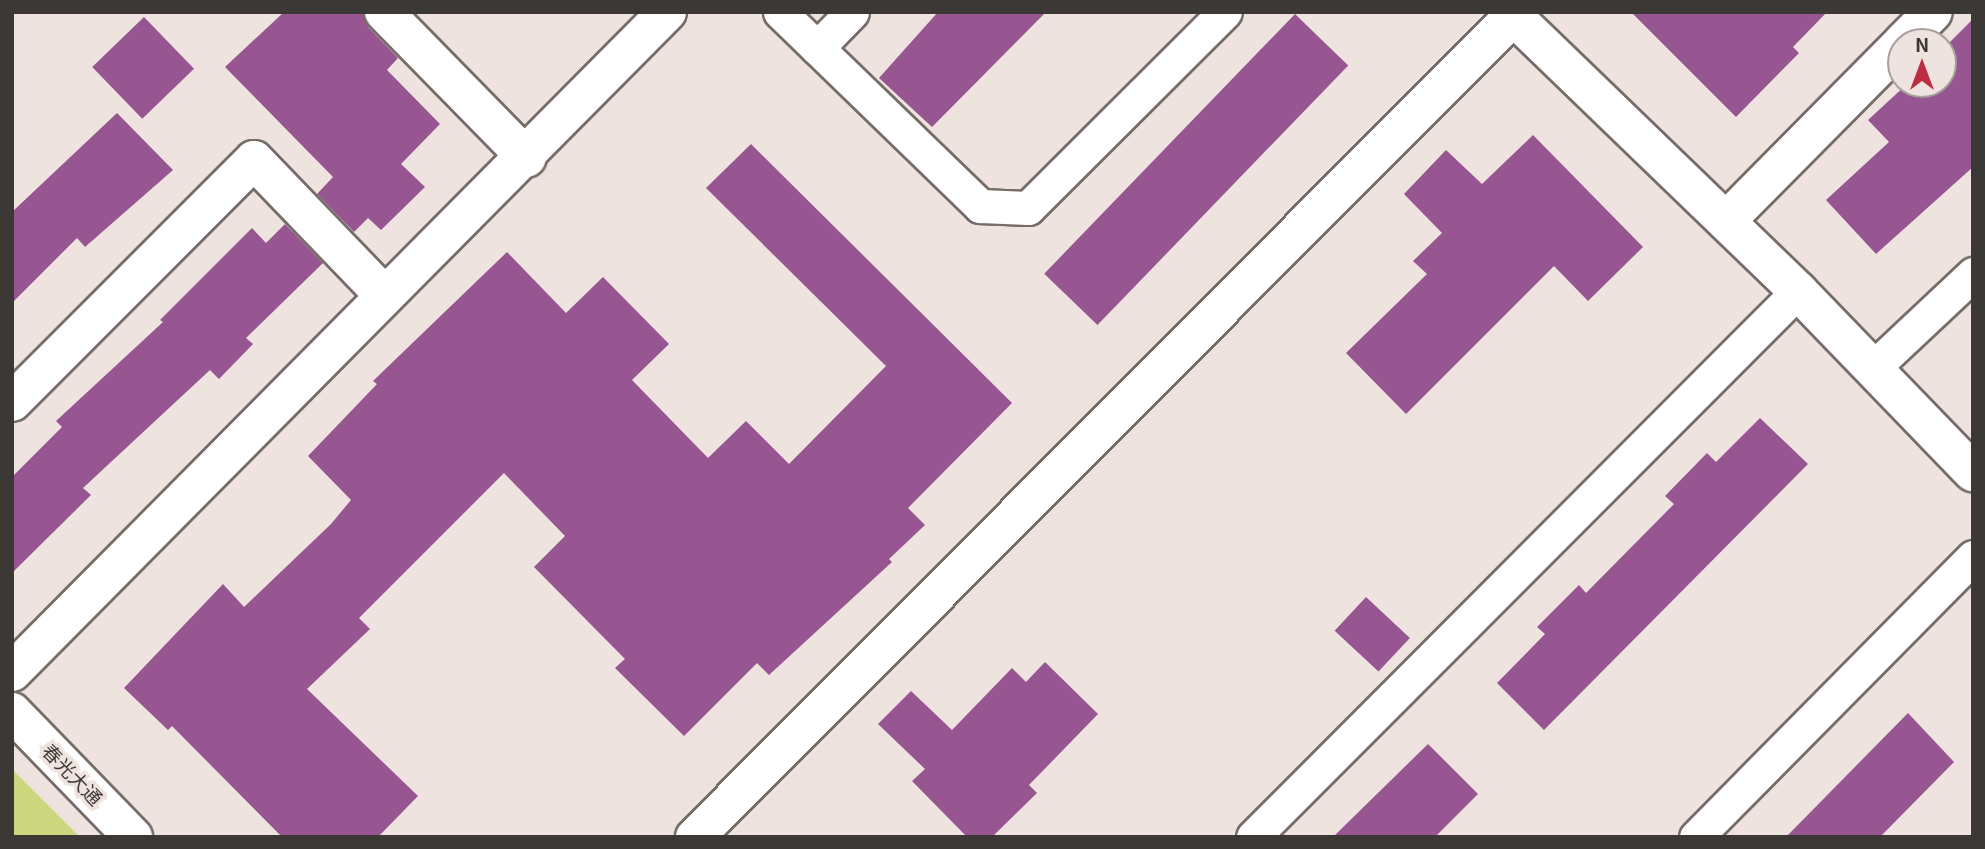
<!DOCTYPE html>
<html>
<head>
<meta charset="utf-8">
<style>
  body { margin:0 }
  #map { position:relative; width:1985px; height:849px; overflow:hidden; background:#eee3de; font-family:Georgia,"Noto Sans JP",serif }
  div>[style] { position:absolute }
  [style*='--x'] { left:calc(var(--x)*1px); top:calc(var(--y)*1px); width:calc(var(--w)*1px); rotate:calc(var(--a)*1deg) }
  .green>* { inset:0; background:#ccd77f }
  .building>* { inset:0; background:#975591; transform-origin:0 0 }
  .roads { filter:drop-shadow(2px 0 #766c68) drop-shadow(-2px 0 #766c68) drop-shadow(0 2px #766c68) drop-shadow(0 -2px #766c68) }
  .lane>* { height:33px; margin:-16.5px; padding:0 16.5px; transform-origin:16.5px; border-radius:16.5px; background:#fff }
  .street>* { height:38px; margin:-19px; padding:0 19px; transform-origin:19px; border-radius:19px; background:#fff }
  .secondary>* { height:38px; margin:-19px; padding:0 19px; transform-origin:19px; border-radius:19px; background:#fff }
  span { translate:-50% -50%; white-space:nowrap; text-align:center; line-height:1.15; -webkit-text-stroke:7px #eee3de; paint-order:stroke }
  .street-label { font-size:19px; color:#3c3836 }
  .frame { position:absolute; inset:0; border:14px solid #3c3836; pointer-events:none }
  .north { position:absolute; left:1887px; top:28px; width:70px; height:70px; box-sizing:border-box; background:#eee3de; border:2px solid #a79f9b; border-radius:50%; rotate:0deg; font-size:19px; font-weight:700; line-height:28px; text-align:center; color:#3c3836 }
  .north::after { content:''; display:block; margin:auto; width:24px; height:32px; background:#be2e42; clip-path:polygon(50% 0,100% 100%,50% 72%,0 100%) }
</style>
</head>
<body>
<div id="map">
  <div class="green">
    <i style="clip-path:polygon(12px 769px,80px 837px,12px 837px)"></i>
  </div>
  <div class="building">
    <i style="clip-path:polygon(284px 12px,363px 12px,368px 27px,398px 58px,387px 70px,440px 124px,401px 164px,425px 187px,381px 230px,368px 218px,354px 232px,317px 194px,333px 177px,225px 67px)"></i>
    <i style="clip-path:polygon(938px 12px,1046px 12px,932px 127px,879px 78px)"></i>
    <i style="clip-path:polygon(1631px 12px,1827px 12px,1793px 47px,1799px 53px,1736px 117px)"></i>
    <i style="left:1295px;top:14px;width:74px;height:361px;rotate:44deg"></i>
    <i style="left:144px;top:17px;width:72px;height:72px;rotate:46deg"></i>
    <i style="clip-path:polygon(1973px 19px,1973px 167px,1876px 254px,1826px 200px,1889px 142px,1868px 120px,1907px 84px,1943px 84px,1943px 49px)"></i>
    <i style="clip-path:polygon(117px 113px,173px 170px,85px 247px,77px 238px,12px 303px,12px 212px)"></i>
    <i style="clip-path:polygon(1533px 135px,1643px 247px,1588px 301px,1554px 266px,1406px 414px,1346px 353px,1427px 274px,1413px 261px,1442px 233px,1404px 194px,1446px 150px,1482px 184px)"></i>
    <i style="clip-path:polygon(751px 144px,1012px 403px,908px 508px,925px 525px,889px 559px,892px 562px,769px 675px,757px 663px,684px 736px,615px 668px,625px 659px,534px 567px,565px 536px,504px 473px,359px 618px,370px 629px,307px 689px,418px 796px,378px 837px,282px 837px,172px 726px,168px 730px,124px 688px,223px 584px,244px 607px,331px 524px,351px 500px,308px 456px,377px 384px,373px 381px,507px 252px,566px 313px,603px 277px,669px 344px,632px 380px,708px 458px,746px 421px,789px 464px,886px 366px,706px 188px)"></i>
    <i style="clip-path:polygon(285px 224px,323px 263px,246px 338px,253px 344px,219px 379px,210px 370px,83px 488px,91px 495px,12px 573px,12px 477px,62px 427px,56px 421px,163px 322px,160px 320px,252px 228px,266px 243px)"></i>
    <i style="clip-path:polygon(1760px 418px,1808px 464px,1544px 730px,1497px 683px,1545px 634px,1537px 627px,1579px 585px,1586px 593px,1674px 504px,1665px 496px,1707px 453px,1716px 462px)"></i>
    <i style="left:1366px;top:597px;width:60px;height:46px;rotate:43deg"></i>
    <i style="clip-path:polygon(1045px 662px,1098px 714px,1029px 785px,1037px 793px,992px 837px,967px 837px,912px 781px,925px 769px,878px 724px,911px 691px,952px 730px,1012px 668px,1026px 682px)"></i>
    <i style="clip-path:polygon(1908px 713px,1954px 762px,1880px 837px,1786px 837px)"></i>
    <i style="clip-path:polygon(1428px 744px,1478px 794px,1435px 837px,1333px 837px)"></i>
  </div>
  <div class="roads">
    <div class="lane">
      <i style="--x:780;--y:12;--w:279;--a:44.1"></i>
      <i style="--x:980;--y:206;--w:48;--a:2.4"></i>
      <i style="--x:1028;--y:208;--w:278;--a:-44.9"></i>
      <i style="--x:817;--y:48;--w:50;--a:-45.8"></i>
      <i style="--x:1872;--y:369;--w:139;--a:-43.2"></i>
      <i style="--x:1253;--y:837;--w:771;--a:-45.05"></i>
      <i style="--x:1696;--y:837;--w:394;--a:-45.3"></i>
    </div>
    <div class="street">
      <i style="--x:384;--y:12;--w:204;--a:45.6"></i>
      <i style="--x:1509;--y:12;--w:402;--a:44"></i>
      <i style="--x:1798;--y:291;--w:252;--a:46"></i>
      <i style="--x:1903;--y:42;--w:42;--a:-45"></i>
      <i style="--x:1726;--y:221;--w:249;--a:-45.3"></i>
      <i style="--x:12;--y:402;--w:342;--a:-45"></i>
      <i style="--x:254;--y:160;--w:186;--a:46.1"></i>
      <i style="--x:12;--y:672;--w:930;--a:-45.22"></i>
      <i style="--x:695;--y:837;--w:1165;--a:-45.1"></i>
    </div>
    <div class="secondary">
      <i style="--x:12;--y:712;--w:174;--a:45.9"></i>
    </div>
  </div>
  <div class="street-label">
    <span style="left:73px;top:774px;rotate:46deg">春光大通</span>
  </div>
  <div class="frame"></div>
  <div class="north">N</div>
</div>
</body>
</html>
